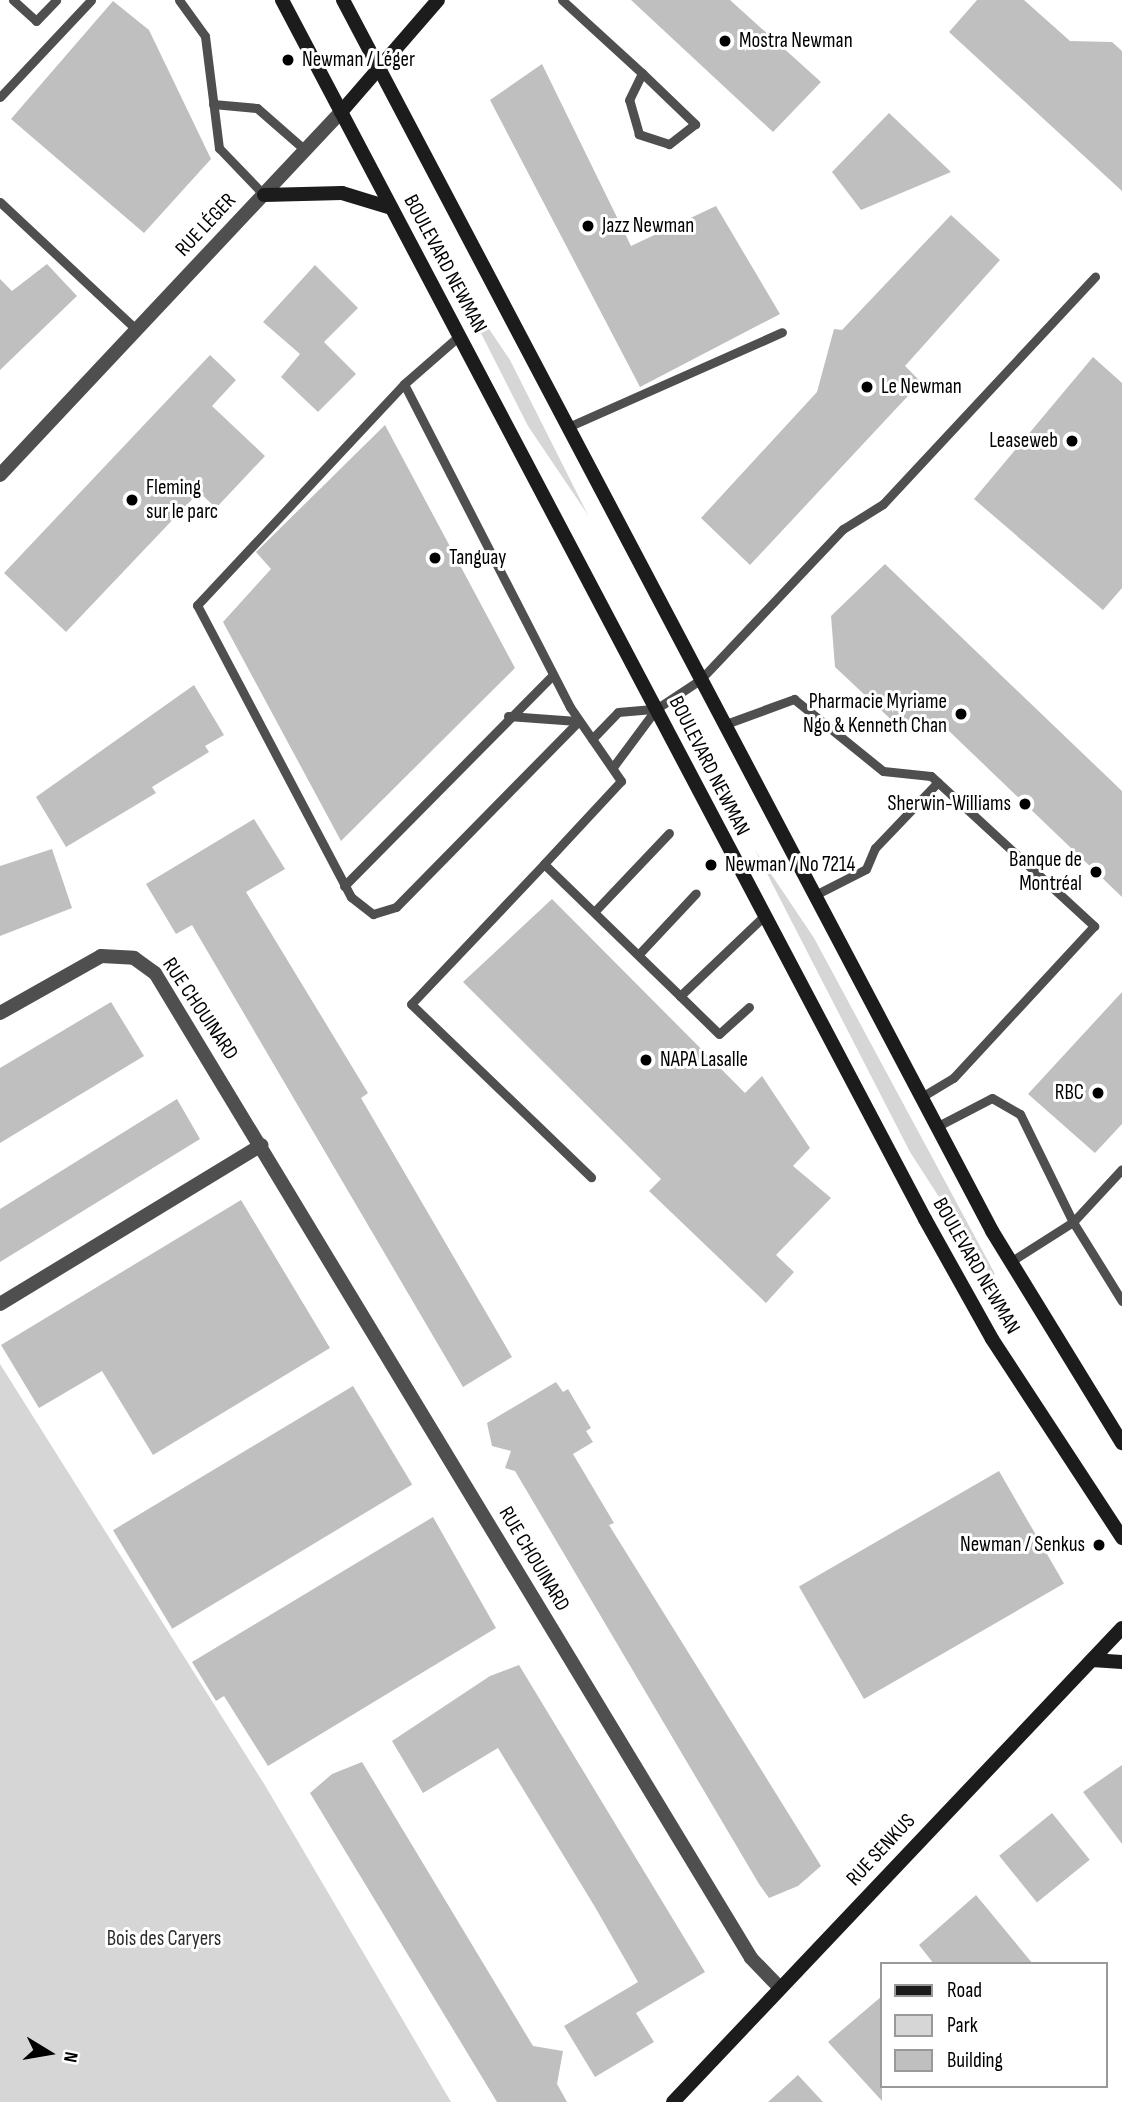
<!DOCTYPE html>
<html>
<head>
<meta charset="utf-8">
<style>
  body { margin:0 }
  #map { position:relative; width:1122px; height:2102px; overflow:hidden; background:#fff; font-family:"Sofia Sans Condensed",sans-serif }
  div>[style] { position:absolute }
  [style*='--x'] { left:calc(var(--x)*1px); top:calc(var(--y)*1px); width:calc(var(--w)*1px); rotate:calc(var(--a)*1deg) }
  .green>* { inset:0; background:#d6d6d6 }
  .building>* { inset:0; background:#bfbfbf; transform-origin:0 0 }
  .lane>* { height:9px; margin:-4.5px; padding:0 4.5px; transform-origin:4.5px; border-radius:4.5px; background:#4f4f4f }
  .street>* { height:14px; margin:-7px; padding:0 7px; transform-origin:7px; border-radius:7px; background:#4f4f4f }
  .secondary>* { height:14px; margin:-7px; padding:0 7px; transform-origin:7px; border-radius:7px; background:#1c1c1c }
  .dots>* { width:19px; height:19px; translate:-50% -50%; box-sizing:border-box; border:4px solid #fff; border-radius:50% }
  span { translate:-50% -50%; white-space:nowrap; text-align:center; line-height:1.15; -webkit-text-stroke:6px #fff; paint-order:stroke }
  .poi-label { font-size:21px; color:#000 }
  .left { translate:0 -50%; text-align:left }
  .right { translate:-100% -50%; text-align:right }
  .street-label { font-size:21px; color:#000 }
  .park-label { font-size:21px; color:#2d2d2d }
  .legend { position:absolute; left:880px; top:1962px; width:228px; height:126px; box-sizing:border-box; background:#fff; border:2px solid #999; margin:0; padding:9px 12px; list-style:none; font-size:21px; color:#000 }
  .legend li { display:flex; align-items:center; gap:14px; height:35px }
  .legend b { width:35px; border:2px solid #999 }
  .north { position:absolute; left:14px; top:2018px; width:70px; height:70px; -webkit-text-stroke:5px #fff; paint-order:stroke; rotate:101deg; font-size:19px; font-weight:700; line-height:28px; text-align:center; color:#000 }
  .north::after { content:''; display:block; margin:auto; width:24px; height:32px; background:#000; clip-path:polygon(50% 0,100% 100%,50% 72%,0 100%) }
</style>
</head>
<body>
<div id="map">
  <div class="green">
    <i style="clip-path:polygon(449px 270px,510px 360px,588px 515px,528px 426px)"></i>
    <i style="clip-path:polygon(755px 850px,814px 938px,995px 1274px,990px 1276px,910px 1152px)"></i>
    <i style="clip-path:polygon(0 1364px,266px 1787px,451px 2102px,0 2102px)"></i>
  </div>
  <div class="building">
    <i style="clip-path:polygon(631px 0,730px 0,821px 82px,773px 132px)"></i>
    <i style="clip-path:polygon(977px 0,1024px 0,1070px 41px,1112px 42px,1122px 51px,1122px 191px,949px 32px)"></i>
    <i style="clip-path:polygon(113px 1px,149px 30px,211px 159px,144px 233px,11px 119px)"></i>
    <i style="clip-path:polygon(542px 64px,631px 246px,716px 206px,780px 314px,640px 387px,490px 100px)"></i>
    <i style="clip-path:polygon(889px 113px,951px 172px,861px 210px,832px 172px)"></i>
    <i style="clip-path:polygon(951px 215px,1000px 260px,905px 366px,921px 382px,750px 565px,701px 518px,817px 392px,834px 329px,842px 330px)"></i>
    <i style="clip-path:polygon(47px 264px,77px 296px,0 370px,0 279px,12px 291px)"></i>
    <i style="clip-path:polygon(315px 265px,358px 308px,324px 342px,356px 374px,318px 412px,281px 377px,300px 354px,263px 322px)"></i>
    <i style="clip-path:polygon(210px 355px,236px 380px,212px 406px,265px 456px,216px 508px,199px 492px,66px 632px,4px 573px)"></i>
    <i style="clip-path:polygon(1093px 357px,1122px 383px,1122px 588px,1103px 610px,974px 499px)"></i>
    <i style="clip-path:polygon(385px 425px,515px 668px,341px 841px,223px 622px,271px 569px,256px 552px)"></i>
    <i style="clip-path:polygon(885px 564px,1122px 791px,1122px 897px,949px 731px,900px 728px,835px 667px,831px 616px)"></i>
    <i style="clip-path:polygon(194px 685px,224px 735px,205px 746px,209px 752px,152px 787px,156px 793px,66px 847px,36px 797px)"></i>
    <i style="clip-path:polygon(254px 819px,285px 869px,246px 892px,368px 1093px,361px 1098px,512px 1357px,463px 1387px,192px 925px,176px 934px,146px 884px)"></i>
    <i style="clip-path:polygon(52px 849px,72px 908px,0 936px,0 866px)"></i>
    <i style="clip-path:polygon(552px 899px,745px 1093px,762px 1076px,810px 1148px,793px 1166px,831px 1198px,776px 1255px,794px 1272px,766px 1303px,649px 1191px,661px 1179px,463px 982px)"></i>
    <i style="clip-path:polygon(1122px 992px,1122px 1124px,1095px 1153px,1028px 1094px)"></i>
    <i style="clip-path:polygon(111px 1002px,144px 1056px,0 1143px,0 1068px)"></i>
    <i style="clip-path:polygon(177px 1099px,200px 1139px,0 1262px,0 1209px)"></i>
    <i style="clip-path:polygon(241px 1200px,330px 1348px,153px 1455px,102px 1371px,39px 1408px,1px 1345px)"></i>
    <i style="clip-path:polygon(556px 1382px,563px 1392px,568px 1389px,591px 1428px,586px 1431px,593px 1442px,573px 1454px,614px 1523px,609px 1525px,821px 1866px,798px 1886px,769px 1898px,759px 1884px,515px 1471px,505px 1468px,511px 1451px,492px 1446px,487px 1423px)"></i>
    <i style="left:353px;top:1386px;width:115px;height:280px;rotate:59deg"></i>
    <i style="left:999px;top:1471px;width:130px;height:231px;rotate:60deg"></i>
    <i style="clip-path:polygon(433px 1517px,496px 1628px,268px 1766px,224px 1696px,216px 1701px,192px 1662px)"></i>
    <i style="clip-path:polygon(519px 1665px,705px 1972px,636px 2013px,654px 2042px,595px 2077px,564px 2026px,638px 1982px,595px 1907px,498px 1748px,423px 1793px,392px 1741px,490px 1676px)"></i>
    <i style="clip-path:polygon(362px 1762px,533px 2046px,563px 2051px,557px 2084px,567px 2102px,497px 2102px,310px 1793px,332px 1774px)"></i>
    <i style="clip-path:polygon(1122px 1765px,1122px 1844px,1083px 1792px)"></i>
    <i style="left:1052px;top:1813px;width:60px;height:68px;rotate:51deg"></i>
    <i style="clip-path:polygon(976px 1895px,1033px 1964px,934px 1964px,919px 1945px)"></i>
    <i style="clip-path:polygon(882px 1996px,882px 2101px,828px 2042px)"></i>
    <i style="clip-path:polygon(798px 2075px,823px 2102px,768px 2102px)"></i>
  </div>
  <div class="lane">
    <i style="--x:13;--y:0;--w:31;--a:42"></i>
    <i style="--x:36;--y:21;--w:29;--a:-46"></i>
    <i style="--x:179;--y:0;--w:44;--a:54.2"></i>
    <i style="--x:205;--y:36;--w:113;--a:82.9"></i>
    <i style="--x:219;--y:148;--w:65;--a:46.2"></i>
    <i style="--x:562;--y:0;--w:108;--a:42.4"></i>
    <i style="--x:642;--y:73;--w:74;--a:43.9"></i>
    <i style="--x:695;--y:124;--w:33;--a:142"></i>
    <i style="--x:669;--y:144;--w:32;--a:-162"></i>
    <i style="--x:639;--y:134;--w:35;--a:-106"></i>
    <i style="--x:629;--y:100;--w:30;--a:-64"></i>
    <i style="--x:0;--y:97;--w:133;--a:-46.8"></i>
    <i style="--x:213;--y:104;--w:44;--a:5.2"></i>
    <i style="--x:257;--y:108;--w:64;--a:41.2"></i>
    <i style="--x:0;--y:202;--w:187;--a:43.1"></i>
    <i style="--x:459;--y:336;--w:73;--a:138.9"></i>
    <i style="--x:404;--y:384;--w:363;--a:62.8"></i>
    <i style="--x:570;--y:707;--w:90;--a:55.4"></i>
    <i style="--x:621;--y:781;--w:113;--a:132.9"></i>
    <i style="--x:544;--y:864;--w:190;--a:44.1"></i>
    <i style="--x:404;--y:384;--w:303;--a:133.1"></i>
    <i style="--x:197;--y:605;--w:330;--a:62.2"></i>
    <i style="--x:351;--y:897;--w:28;--a:38"></i>
    <i style="--x:373;--y:914;--w:24;--a:-17"></i>
    <i style="--x:396;--y:907;--w:261;--a:-45.5"></i>
    <i style="--x:568;--y:427;--w:234;--a:-23.9"></i>
    <i style="--x:508;--y:716;--w:69;--a:4.1"></i>
    <i style="--x:723;--y:725;--w:76;--a:-20.1"></i>
    <i style="--x:794;--y:699;--w:114;--a:39"></i>
    <i style="--x:883;--y:771;--w:48;--a:5.9"></i>
    <i style="--x:931;--y:776;--w:222;--a:42.6"></i>
    <i style="--x:1094;--y:926;--w:207;--a:132.8"></i>
    <i style="--x:953;--y:1078;--w:39;--a:149"></i>
    <i style="--x:592;--y:739;--w:37;--a:-46"></i>
    <i style="--x:618;--y:712;--w:38;--a:-5"></i>
    <i style="--x:613;--y:767;--w:72;--a:-53.4"></i>
    <i style="--x:656;--y:709;--w:53;--a:-33.4"></i>
    <i style="--x:700;--y:680;--w:208;--a:-46.6"></i>
    <i style="--x:843;--y:529;--w:47;--a:-32"></i>
    <i style="--x:883;--y:504;--w:311;--a:-47"></i>
    <i style="--x:544;--y:864;--w:193;--a:133.5"></i>
    <i style="--x:411;--y:1004;--w:250;--a:43.9"></i>
    <i style="--x:344;--y:886;--w:297;--a:-45.3"></i>
    <i style="--x:813;--y:896;--w:59;--a:-27"></i>
    <i style="--x:866;--y:869;--w:23;--a:-67"></i>
    <i style="--x:875;--y:848;--w:91;--a:-46.3"></i>
    <i style="--x:596;--y:910;--w:106;--a:-46.5"></i>
    <i style="--x:639;--y:954;--w:83;--a:-46.9"></i>
    <i style="--x:749;--y:1007;--w:40;--a:138"></i>
    <i style="--x:719;--y:1034;--w:54;--a:-135.7"></i>
    <i style="--x:680;--y:996;--w:116;--a:-43.6"></i>
    <i style="--x:936;--y:1127;--w:63;--a:-27.4"></i>
    <i style="--x:992;--y:1098;--w:32;--a:30"></i>
    <i style="--x:1020;--y:1114;--w:120;--a:63.9"></i>
    <i style="--x:1073;--y:1222;--w:93;--a:58.2"></i>
    <i style="--x:1010;--y:1262;--w:75;--a:-32.4"></i>
    <i style="--x:1073;--y:1222;--w:72;--a:-47.2"></i>
  </div>
  <div class="street">
    <i style="--x:0;--y:475;--w:498;--a:-46.8"></i>
    <i style="--x:0;--y:1013;--w:116;--a:-29.4"></i>
    <i style="--x:101;--y:956;--w:33;--a:3"></i>
    <i style="--x:134;--y:958;--w:26;--a:36"></i>
    <i style="--x:155;--y:973;--w:1151;--a:58.82"></i>
    <i style="--x:751;--y:1958;--w:42;--a:46"></i>
    <i style="--x:0;--y:1304;--w:306;--a:-31.3"></i>
  </div>
  <div class="secondary">
    <i style="--x:282;--y:0;--w:1378;--a:62.19"></i>
    <i style="--x:925;--y:1219;--w:137;--a:60.8"></i>
    <i style="--x:992;--y:1339;--w:238;--a:56.8"></i>
    <i style="--x:343;--y:0;--w:1392;--a:62.2"></i>
    <i style="--x:992;--y:1231;--w:249;--a:58.5"></i>
    <i style="--x:341;--y:112;--w:148;--a:-49.1"></i>
    <i style="--x:264;--y:195;--w:78;--a:-1.5"></i>
    <i style="--x:342;--y:193;--w:51;--a:17"></i>
    <i style="--x:1092;--y:1660;--w:30;--a:4"></i>
    <i style="--x:673;--y:2102;--w:653;--a:-46.55"></i>
  </div>
  <div class="dots">
    <i style="left:725px;top:41px;background:#000"></i>
    <i style="left:288px;top:60px;background:#000"></i>
    <i style="left:588px;top:226px;background:#000"></i>
    <i style="left:867px;top:387px;background:#000"></i>
    <i style="left:1072px;top:441px;background:#000"></i>
    <i style="left:132px;top:500px;background:#000"></i>
    <i style="left:435px;top:558px;background:#000"></i>
    <i style="left:961px;top:714px;background:#000"></i>
    <i style="left:1025px;top:804px;background:#000"></i>
    <i style="left:711px;top:865px;background:#000"></i>
    <i style="left:1096px;top:872px;background:#000"></i>
    <i style="left:646px;top:1060px;background:#000"></i>
    <i style="left:1098px;top:1093px;background:#000"></i>
    <i style="left:1099px;top:1545px;background:#000"></i>
  </div>
  <div class="poi-label">
    <span class="left" style="left:739px;top:41px">Mostra Newman</span>
    <span class="left" style="left:302px;top:60px">Newman / Léger</span>
    <span class="left" style="left:602px;top:226px">Jazz Newman</span>
    <span class="left" style="left:881px;top:387px">Le Newman</span>
    <span class="right" style="left:1058px;top:441px">Leaseweb</span>
    <span class="left" style="left:146px;top:500px">Fleming<br>sur le parc</span>
    <span class="left" style="left:449px;top:558px">Tanguay</span>
    <span class="right" style="left:947px;top:714px">Pharmacie Myriame<br>Ngo &amp; Kenneth Chan</span>
    <span class="right" style="left:1011px;top:804px">Sherwin-Williams</span>
    <span class="right" style="left:1082px;top:872px">Banque de<br>Montréal</span>
    <span class="left" style="left:725px;top:865px">Newman / No 7214</span>
    <span class="left" style="left:660px;top:1060px">NAPA Lasalle</span>
    <span class="right" style="left:1084px;top:1093px">RBC</span>
    <span class="right" style="left:1085px;top:1545px">Newman / Senkus</span>
  </div>
  <div class="street-label">
    <span style="left:206px;top:225px;rotate:-47deg">RUE LÉGER</span>
    <span style="left:445px;top:264px;rotate:62deg">BOULEVARD NEWMAN</span>
    <span style="left:709px;top:766px;rotate:63deg">BOULEVARD NEWMAN</span>
    <span style="left:200px;top:1009px;rotate:56deg">RUE CHOUINARD</span>
    <span style="left:976px;top:1266px;rotate:60deg">BOULEVARD NEWMAN</span>
    <span style="left:534px;top:1559px;rotate:59deg">RUE CHOUINARD</span>
    <span style="left:881px;top:1850px;rotate:-47deg">RUE SENKUS</span>
  </div>
  <div class="park-label">
    <span style="left:164px;top:1939px">Bois des Caryers</span>
  </div>
  <ul class="legend">
  <li><b style="height:9px;background:#1c1c1c"></b>Road</li>
  <li><b style="height:19px;background:#d6d6d6"></b>Park</li>
  <li><b style="height:19px;background:#bfbfbf"></b>Building</li>
  </ul>
  <div class="north">N</div>
</div>
</body>
</html>
